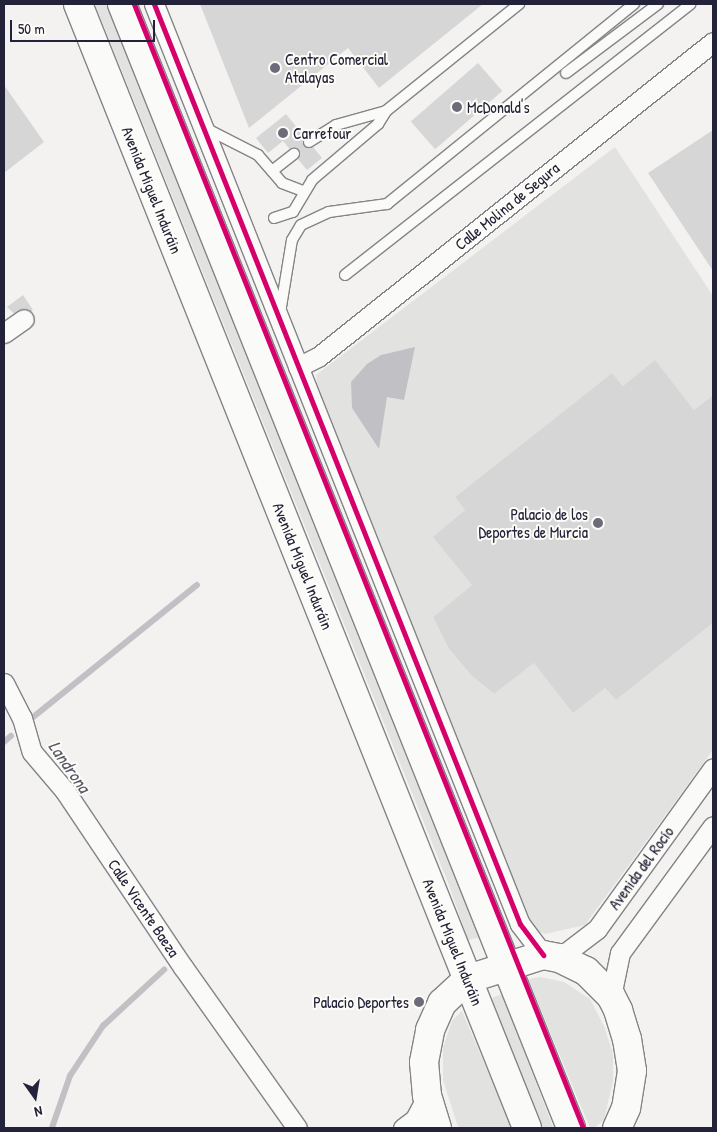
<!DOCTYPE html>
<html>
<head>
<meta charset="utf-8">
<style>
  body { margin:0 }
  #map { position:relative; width:717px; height:1132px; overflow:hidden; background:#f3f2f0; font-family:"Patrick Hand",sans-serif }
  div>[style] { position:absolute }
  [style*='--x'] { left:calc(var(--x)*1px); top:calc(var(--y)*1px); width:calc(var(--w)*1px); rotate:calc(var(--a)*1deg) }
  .green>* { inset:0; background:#e2e2e1; transform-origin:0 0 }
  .water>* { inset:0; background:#c1c1c5 }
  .stream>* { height:5.5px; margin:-2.75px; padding:0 2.75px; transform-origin:2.75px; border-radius:2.75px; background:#c1c1c5 }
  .building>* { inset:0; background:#d7d6d6; transform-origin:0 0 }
  .roads { filter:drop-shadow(1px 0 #848488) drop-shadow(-1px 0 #848488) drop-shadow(0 1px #848488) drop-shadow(0 -1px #848488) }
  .lane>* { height:10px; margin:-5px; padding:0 5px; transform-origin:5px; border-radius:5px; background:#fafaf8 }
  .street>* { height:19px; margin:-9.5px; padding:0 9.5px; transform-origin:9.5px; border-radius:9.5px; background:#fafaf8 }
  .primary>* { height:28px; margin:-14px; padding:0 14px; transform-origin:14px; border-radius:14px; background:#fafaf8 }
  .cycleway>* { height:5px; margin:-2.5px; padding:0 2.5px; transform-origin:2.5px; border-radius:2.5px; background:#d6006c }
  .dots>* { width:14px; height:14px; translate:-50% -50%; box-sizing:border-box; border:2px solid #fdfcf7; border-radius:50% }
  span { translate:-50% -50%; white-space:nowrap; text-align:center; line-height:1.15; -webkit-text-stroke:4px #fdfcf7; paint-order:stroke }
  .poi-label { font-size:16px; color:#22223b }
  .left { translate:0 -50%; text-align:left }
  .right { translate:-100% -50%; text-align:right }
  .street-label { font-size:16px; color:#22223b }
  .water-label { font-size:18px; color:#59596b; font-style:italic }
  .frame { position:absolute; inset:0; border:5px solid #22223b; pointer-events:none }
  .north { position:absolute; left:10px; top:1072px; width:50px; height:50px; -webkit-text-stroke:4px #fdfcf7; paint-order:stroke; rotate:167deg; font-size:14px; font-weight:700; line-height:20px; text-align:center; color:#22223b }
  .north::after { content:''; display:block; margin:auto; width:18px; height:22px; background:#22223b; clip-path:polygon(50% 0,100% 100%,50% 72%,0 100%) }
  .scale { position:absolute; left:10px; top:20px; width:145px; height:22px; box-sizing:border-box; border:2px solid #22223b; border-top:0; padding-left:6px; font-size:15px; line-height:18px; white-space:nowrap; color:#22223b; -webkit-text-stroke:4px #fdfcf7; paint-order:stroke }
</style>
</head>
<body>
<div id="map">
  <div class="green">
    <i style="clip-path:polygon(95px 4px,109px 4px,481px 937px,468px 940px,449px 885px)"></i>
    <i style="clip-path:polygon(615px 147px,713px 296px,713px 395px,694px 410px,655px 361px,623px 386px,612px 373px,455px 497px,465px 510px,434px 537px,472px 585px,433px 617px,449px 649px,472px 676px,494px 694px,534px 663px,605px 688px,616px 700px,713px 623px,713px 750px,585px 925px,545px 934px,530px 927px,319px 397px,316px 375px)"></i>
    <i style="clip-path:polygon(541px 977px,564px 982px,590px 999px,604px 1026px,613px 1054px,613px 1081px,604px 1120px,594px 1128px,590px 1128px,528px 979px)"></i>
    <i style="left:502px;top:994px;width:144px;height:11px;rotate:69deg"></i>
    <i style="clip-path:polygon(462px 1011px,512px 1128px,459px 1128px,457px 1124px,443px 1080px,443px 1048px,452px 1021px)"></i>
  </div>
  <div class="water">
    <i style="clip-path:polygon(415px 347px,404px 400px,387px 397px,379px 449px,352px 408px,351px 382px,367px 364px,381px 355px)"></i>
  </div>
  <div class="stream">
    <i style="--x:31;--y:724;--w:5;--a:-90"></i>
    <i style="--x:31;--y:719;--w:213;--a:-38.9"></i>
    <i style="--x:4;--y:742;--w:9;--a:-41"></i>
    <i style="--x:52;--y:1128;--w:55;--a:-70.9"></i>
    <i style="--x:70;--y:1076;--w:60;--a:-56.6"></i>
    <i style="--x:103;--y:1026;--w:83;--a:-42.6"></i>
  </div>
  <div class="building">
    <i style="clip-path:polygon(200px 4px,483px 4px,379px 88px,348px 48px,249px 128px)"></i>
    <i style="left:478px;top:63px;width:37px;height:89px;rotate:49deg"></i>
    <i style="clip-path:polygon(4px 85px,44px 142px,4px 173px)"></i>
    <i style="clip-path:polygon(286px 114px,322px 158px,307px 170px,283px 141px,268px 153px,256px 138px)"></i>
    <i style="clip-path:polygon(713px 130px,713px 271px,648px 173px)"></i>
    <i style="clip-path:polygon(23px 295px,33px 310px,20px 319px,7px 307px)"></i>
    <i style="clip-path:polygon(655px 360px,694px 410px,713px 395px,713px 623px,616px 700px,605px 688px,573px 713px,534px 663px,494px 694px,472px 676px,449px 649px,433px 617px,472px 585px,433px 537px,465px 510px,455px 497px,612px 373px,623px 386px)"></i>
  </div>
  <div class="roads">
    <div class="lane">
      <i style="--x:566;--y:73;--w:115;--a:-36.9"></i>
      <i style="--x:203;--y:127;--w:62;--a:27"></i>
      <i style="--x:258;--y:155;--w:37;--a:49"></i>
      <i style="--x:282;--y:183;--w:22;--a:21"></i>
      <i style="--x:309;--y:142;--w:32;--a:-32"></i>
      <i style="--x:336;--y:125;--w:52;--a:-15.6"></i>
      <i style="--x:272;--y:171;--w:28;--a:-38"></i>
      <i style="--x:274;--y:218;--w:20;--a:-18"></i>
      <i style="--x:293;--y:212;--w:37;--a:-59"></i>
      <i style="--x:312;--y:180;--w:87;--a:-40.3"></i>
      <i style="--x:378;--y:124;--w:15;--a:-58"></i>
      <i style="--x:386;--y:111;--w:171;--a:-38.8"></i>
      <i style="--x:345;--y:275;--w:439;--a:-38.1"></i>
      <i style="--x:280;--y:313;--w:74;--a:-80.7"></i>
      <i style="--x:292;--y:240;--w:17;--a:-59"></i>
      <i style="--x:301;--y:225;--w:31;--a:-25"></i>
      <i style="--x:329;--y:212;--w:59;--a:-7.9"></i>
      <i style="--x:387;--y:204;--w:318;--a:-39"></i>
    </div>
    <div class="street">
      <i style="--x:154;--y:4;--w:990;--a:68.31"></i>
      <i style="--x:520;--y:924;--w:39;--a:53"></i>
      <i style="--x:4;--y:333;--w:24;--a:-35"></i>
      <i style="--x:298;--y:367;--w:22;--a:-27"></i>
      <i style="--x:318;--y:357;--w:505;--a:-38.57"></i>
      <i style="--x:4;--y:683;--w:39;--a:63"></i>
      <i style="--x:22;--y:718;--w:35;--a:74"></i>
      <i style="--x:32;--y:752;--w:51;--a:49.8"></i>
      <i style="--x:65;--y:791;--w:212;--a:56.2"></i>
      <i style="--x:183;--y:967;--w:197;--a:54.7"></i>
      <i style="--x:559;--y:958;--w:48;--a:-37.3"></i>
      <i style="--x:597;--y:929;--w:198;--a:-54.2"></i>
      <i style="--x:611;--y:996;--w:44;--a:-78.2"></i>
      <i style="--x:620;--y:953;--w:157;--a:-53.8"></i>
      <i style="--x:403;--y:1128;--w:15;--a:-37"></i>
      <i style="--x:415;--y:1119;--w:26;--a:-62"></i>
    </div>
    <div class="primary">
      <i style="--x:78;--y:4;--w:1210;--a:68.22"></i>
      <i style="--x:122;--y:4;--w:1210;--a:68.22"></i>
      <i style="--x:437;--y:1128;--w:34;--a:-107"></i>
      <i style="--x:427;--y:1096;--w:34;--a:-95"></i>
      <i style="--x:424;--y:1062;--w:33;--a:-79"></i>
      <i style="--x:430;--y:1030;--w:30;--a:-66"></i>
      <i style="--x:442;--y:1003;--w:35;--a:-43"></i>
      <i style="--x:468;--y:979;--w:79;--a:-17.7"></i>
      <i style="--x:543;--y:955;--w:16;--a:11"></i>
      <i style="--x:559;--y:958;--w:30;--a:26"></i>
      <i style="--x:586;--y:971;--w:35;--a:45"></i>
      <i style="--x:611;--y:996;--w:16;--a:63"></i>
      <i style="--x:618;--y:1010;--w:30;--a:73"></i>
      <i style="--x:627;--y:1039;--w:32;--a:81"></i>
      <i style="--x:632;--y:1071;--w:37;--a:99"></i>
      <i style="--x:626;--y:1108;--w:22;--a:114"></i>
    </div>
  </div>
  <div class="cycleway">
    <i style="--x:134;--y:4;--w:1210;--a:68.22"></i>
    <i style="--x:154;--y:4;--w:990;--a:68.31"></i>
    <i style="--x:520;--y:924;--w:39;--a:53"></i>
  </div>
  <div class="dots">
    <i style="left:275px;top:68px;background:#6b6b7a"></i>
    <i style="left:457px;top:107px;background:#6b6b7a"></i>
    <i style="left:283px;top:133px;background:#6b6b7a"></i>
    <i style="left:598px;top:523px;background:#6b6b7a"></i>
    <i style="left:419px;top:1002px;background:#6b6b7a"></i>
  </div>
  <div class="poi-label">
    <span class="left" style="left:285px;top:68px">Centro Comercial<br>Atalayas</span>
    <span class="left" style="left:467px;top:107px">McDonald's</span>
    <span class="left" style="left:293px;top:133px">Carrefour</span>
    <span class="right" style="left:588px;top:523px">Palacio de los<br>Deportes de Murcia</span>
    <span class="right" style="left:409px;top:1002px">Palacio Deportes</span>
  </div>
  <div class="street-label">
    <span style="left:152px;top:190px;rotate:68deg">Avenida Miguel Induráin</span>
    <span style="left:507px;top:206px;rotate:-39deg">Calle Molina de Segura</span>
    <span style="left:303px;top:566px;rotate:68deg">Avenida Miguel Induráin</span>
    <span style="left:641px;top:868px;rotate:-54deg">Avenida del Rocío</span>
    <span style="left:144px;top:908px;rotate:56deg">Calle Vicente Baeza</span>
    <span style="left:453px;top:942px;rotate:68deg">Avenida Miguel Induráin</span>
  </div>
  <div class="water-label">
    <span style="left:69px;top:767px;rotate:55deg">Landrona</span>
  </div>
  <div class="frame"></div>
  <div class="north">N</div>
  <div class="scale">50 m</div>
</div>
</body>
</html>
